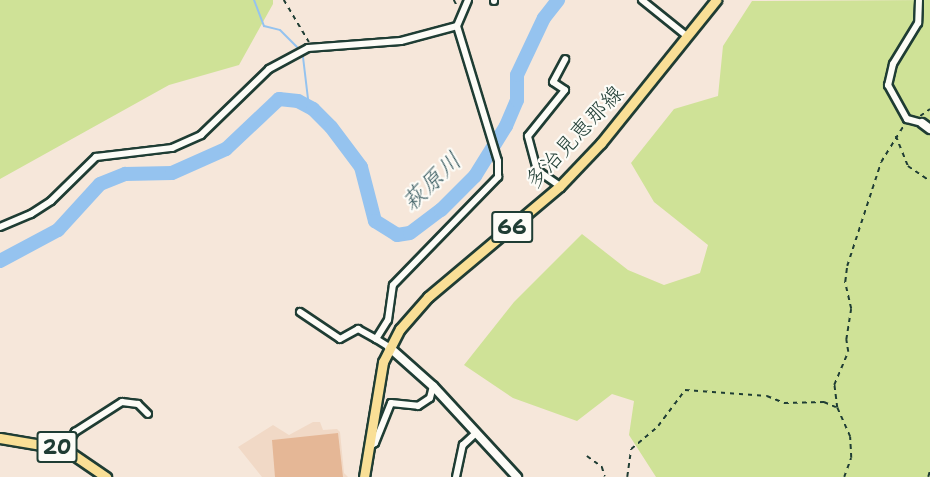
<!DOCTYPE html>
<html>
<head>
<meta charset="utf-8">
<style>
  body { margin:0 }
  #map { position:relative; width:930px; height:477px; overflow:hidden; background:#f6e7da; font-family:"Shantell Sans","Klee One",sans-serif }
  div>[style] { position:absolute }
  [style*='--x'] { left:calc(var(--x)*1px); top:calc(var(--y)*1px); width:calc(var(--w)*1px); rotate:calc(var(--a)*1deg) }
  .built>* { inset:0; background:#f1d9c6 }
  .green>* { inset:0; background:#cfe297 }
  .stream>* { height:2px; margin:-1px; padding:0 1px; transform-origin:1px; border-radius:1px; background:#95c3ef }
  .river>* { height:14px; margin:-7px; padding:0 7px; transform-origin:7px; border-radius:7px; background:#95c3ef }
  .building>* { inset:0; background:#e5b796 }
  .path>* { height:1.5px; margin-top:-0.75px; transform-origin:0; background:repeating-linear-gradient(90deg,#1f3d34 0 4.5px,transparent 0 9px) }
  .roads { filter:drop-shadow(2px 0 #1f3d34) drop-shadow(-2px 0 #1f3d34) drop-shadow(0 2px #1f3d34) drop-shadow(0 -2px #1f3d34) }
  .street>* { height:6px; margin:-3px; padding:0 3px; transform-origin:3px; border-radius:3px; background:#fdfcf7 }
  .secondary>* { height:8px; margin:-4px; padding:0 4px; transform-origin:4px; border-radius:4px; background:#fdfcf7 }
  .primary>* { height:9px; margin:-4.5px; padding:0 4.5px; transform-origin:4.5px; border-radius:4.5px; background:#f9df96 }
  span { translate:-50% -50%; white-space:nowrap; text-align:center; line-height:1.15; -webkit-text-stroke:4.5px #fdfcf7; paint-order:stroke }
  .shield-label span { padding:2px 4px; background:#fdfcf7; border:2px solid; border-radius:4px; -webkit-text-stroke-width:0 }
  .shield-label { font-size:21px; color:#1f3d34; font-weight:700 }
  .street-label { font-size:22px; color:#1f3d34 }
  .water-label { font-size:24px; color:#3c5e63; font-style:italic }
</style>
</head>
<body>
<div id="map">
  <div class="built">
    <i style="clip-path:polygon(313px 422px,320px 422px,323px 430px,337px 429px,340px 432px,344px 473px,348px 477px,262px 477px,238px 447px,273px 425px,289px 435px)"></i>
  </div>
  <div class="green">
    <i style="clip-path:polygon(0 0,273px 0,273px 4px,239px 65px,169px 85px,0 179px)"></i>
    <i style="clip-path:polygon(930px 0,930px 477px,656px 477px,629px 435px,634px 401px,612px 394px,577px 421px,513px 398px,464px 365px,514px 302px,582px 234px,628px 270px,664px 285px,700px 273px,708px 245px,654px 202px,631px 163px,674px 109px,718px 96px,723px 46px,752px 1px)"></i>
  </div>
  <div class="stream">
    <i style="--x:254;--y:0;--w:28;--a:69"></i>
    <i style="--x:264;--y:26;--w:16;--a:14"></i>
    <i style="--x:280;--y:30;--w:24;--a:45"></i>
    <i style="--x:303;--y:57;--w:50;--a:83.2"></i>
  </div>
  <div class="river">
    <i style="--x:0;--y:261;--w:66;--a:-28.1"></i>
    <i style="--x:58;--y:230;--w:62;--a:-47.6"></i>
    <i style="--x:100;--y:184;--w:27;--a:-22"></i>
    <i style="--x:125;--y:174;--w:47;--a:-1.2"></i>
    <i style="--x:172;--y:173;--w:59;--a:-24"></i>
    <i style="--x:226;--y:149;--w:73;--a:-43.3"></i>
    <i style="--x:279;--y:99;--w:19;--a:6"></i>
    <i style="--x:298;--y:101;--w:17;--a:28"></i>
    <i style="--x:313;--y:109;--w:25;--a:45"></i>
    <i style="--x:331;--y:127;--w:50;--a:53.1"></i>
    <i style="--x:361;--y:167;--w:56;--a:75.5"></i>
    <i style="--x:375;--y:221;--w:26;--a:32"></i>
    <i style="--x:397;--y:235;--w:13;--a:-9"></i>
    <i style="--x:410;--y:233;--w:39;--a:-37"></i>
    <i style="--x:441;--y:210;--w:48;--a:-45"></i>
    <i style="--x:475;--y:176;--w:59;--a:-58.2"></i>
    <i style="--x:506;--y:126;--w:28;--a:-67"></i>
    <i style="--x:517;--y:100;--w:25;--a:-90"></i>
    <i style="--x:517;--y:75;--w:63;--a:-64.7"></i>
    <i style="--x:544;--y:18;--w:23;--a:-52"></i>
  </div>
  <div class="building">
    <i style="clip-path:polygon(338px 433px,343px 477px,275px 477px,272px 440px)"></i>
  </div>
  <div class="path">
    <i style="--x:284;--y:0;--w:49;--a:59.2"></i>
    <i style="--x:454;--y:0;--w:7;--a:63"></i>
    <i style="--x:920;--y:116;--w:12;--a:-35"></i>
    <i style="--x:896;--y:136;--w:32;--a:68"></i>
    <i style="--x:908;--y:166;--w:27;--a:34"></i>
    <i style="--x:587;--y:456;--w:19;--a:36"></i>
    <i style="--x:602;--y:467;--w:10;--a:73"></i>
    <i style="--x:627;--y:477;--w:28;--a:-82"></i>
    <i style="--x:631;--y:449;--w:35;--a:-40"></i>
    <i style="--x:658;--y:426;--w:45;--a:-53.1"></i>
    <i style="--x:685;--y:390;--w:82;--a:4.2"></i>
    <i style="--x:767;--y:396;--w:18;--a:22"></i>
    <i style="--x:784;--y:403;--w:40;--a:-1.4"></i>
    <i style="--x:824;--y:402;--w:13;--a:23"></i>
    <i style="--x:844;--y:477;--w:20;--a:-70"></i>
    <i style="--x:851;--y:458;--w:21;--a:-93"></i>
    <i style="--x:850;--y:437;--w:32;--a:-114"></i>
    <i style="--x:837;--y:408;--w:23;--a:-97"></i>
    <i style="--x:834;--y:385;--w:36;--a:-67"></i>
    <i style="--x:848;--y:352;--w:12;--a:-99"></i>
    <i style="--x:846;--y:340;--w:31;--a:-81"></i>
    <i style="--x:851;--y:309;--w:28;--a:-103"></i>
    <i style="--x:845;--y:282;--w:16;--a:-83"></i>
    <i style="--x:847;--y:266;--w:109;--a:-71.9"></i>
    <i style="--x:881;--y:162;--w:44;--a:-58.1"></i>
    <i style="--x:928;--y:477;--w:7;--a:-74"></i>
  </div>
  <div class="roads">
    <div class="street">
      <i style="--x:642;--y:0;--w:59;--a:38.8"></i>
      <i style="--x:919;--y:0;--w:23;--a:92"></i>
      <i style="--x:918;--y:23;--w:48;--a:121.4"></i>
      <i style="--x:893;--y:64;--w:22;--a:103"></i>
      <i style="--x:888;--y:85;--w:39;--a:61"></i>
      <i style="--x:907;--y:119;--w:16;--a:15"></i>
      <i style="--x:494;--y:1;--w:1;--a:-90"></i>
      <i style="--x:560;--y:186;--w:28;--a:-145"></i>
      <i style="--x:537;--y:170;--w:35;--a:-105"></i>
      <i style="--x:528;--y:136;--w:59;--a:-51.2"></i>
      <i style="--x:565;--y:90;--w:14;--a:-146"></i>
      <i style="--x:553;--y:82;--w:26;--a:-62"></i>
      <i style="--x:0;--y:227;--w:34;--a:-23"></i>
      <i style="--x:31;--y:214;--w:24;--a:-33"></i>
      <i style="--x:51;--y:201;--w:63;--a:-44.4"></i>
      <i style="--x:96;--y:157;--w:77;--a:-6.8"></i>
      <i style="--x:172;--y:148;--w:32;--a:-24"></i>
      <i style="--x:201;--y:135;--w:95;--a:-44.1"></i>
      <i style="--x:269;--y:69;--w:44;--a:-28.3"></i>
      <i style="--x:308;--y:48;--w:93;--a:-4.3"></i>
      <i style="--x:401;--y:41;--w:58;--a:-15"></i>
      <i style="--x:300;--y:312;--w:48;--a:34"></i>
      <i style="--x:340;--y:339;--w:21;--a:-29"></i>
      <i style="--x:358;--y:329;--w:21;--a:29"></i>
      <i style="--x:389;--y:347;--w:15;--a:-148"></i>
      <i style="--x:376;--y:339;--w:22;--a:-58"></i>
      <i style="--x:388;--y:320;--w:35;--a:-82"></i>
      <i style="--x:393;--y:285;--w:151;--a:-45.8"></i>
      <i style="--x:498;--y:177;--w:16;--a:-90"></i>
      <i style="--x:498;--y:161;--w:141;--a:-106.9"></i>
      <i style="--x:457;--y:26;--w:28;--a:-67"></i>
      <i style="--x:369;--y:447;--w:7;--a:-34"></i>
      <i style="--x:375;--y:443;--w:43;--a:-68.2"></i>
      <i style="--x:391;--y:403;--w:27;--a:6"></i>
      <i style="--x:418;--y:406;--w:14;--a:-34"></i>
      <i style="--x:430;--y:398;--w:12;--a:-76"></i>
      <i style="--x:65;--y:449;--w:20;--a:-60"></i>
      <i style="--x:75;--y:432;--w:56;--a:-32.6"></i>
      <i style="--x:122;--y:402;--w:16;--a:7"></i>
      <i style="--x:138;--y:404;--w:14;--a:45"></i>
      <i style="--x:456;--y:477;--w:33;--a:-78"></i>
      <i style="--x:463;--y:445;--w:18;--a:-43"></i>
    </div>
    <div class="secondary">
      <i style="--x:922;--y:123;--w:10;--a:37"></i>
      <i style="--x:389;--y:347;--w:59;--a:41.6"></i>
      <i style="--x:433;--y:386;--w:124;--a:47.3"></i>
    </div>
    <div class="primary">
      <i style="--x:0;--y:438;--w:66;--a:9.6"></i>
      <i style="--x:65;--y:449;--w:50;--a:34.3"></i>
      <i style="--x:364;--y:477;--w:117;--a:-80.6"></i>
      <i style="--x:383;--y:362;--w:37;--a:-63"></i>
      <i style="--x:400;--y:329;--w:43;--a:-48.8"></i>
      <i style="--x:428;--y:297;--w:172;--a:-40.1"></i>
      <i style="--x:560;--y:186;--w:59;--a:-46.4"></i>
      <i style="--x:601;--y:143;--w:184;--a:-51.2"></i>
    </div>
  </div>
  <div class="shield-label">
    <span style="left:512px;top:227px">66</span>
    <span style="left:57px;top:447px">20</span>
  </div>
  <div class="street-label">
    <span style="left:574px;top:137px;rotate:-47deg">多治見恵那線</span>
  </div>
  <div class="water-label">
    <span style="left:432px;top:182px;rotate:-44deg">萩原川</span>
  </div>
</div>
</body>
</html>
